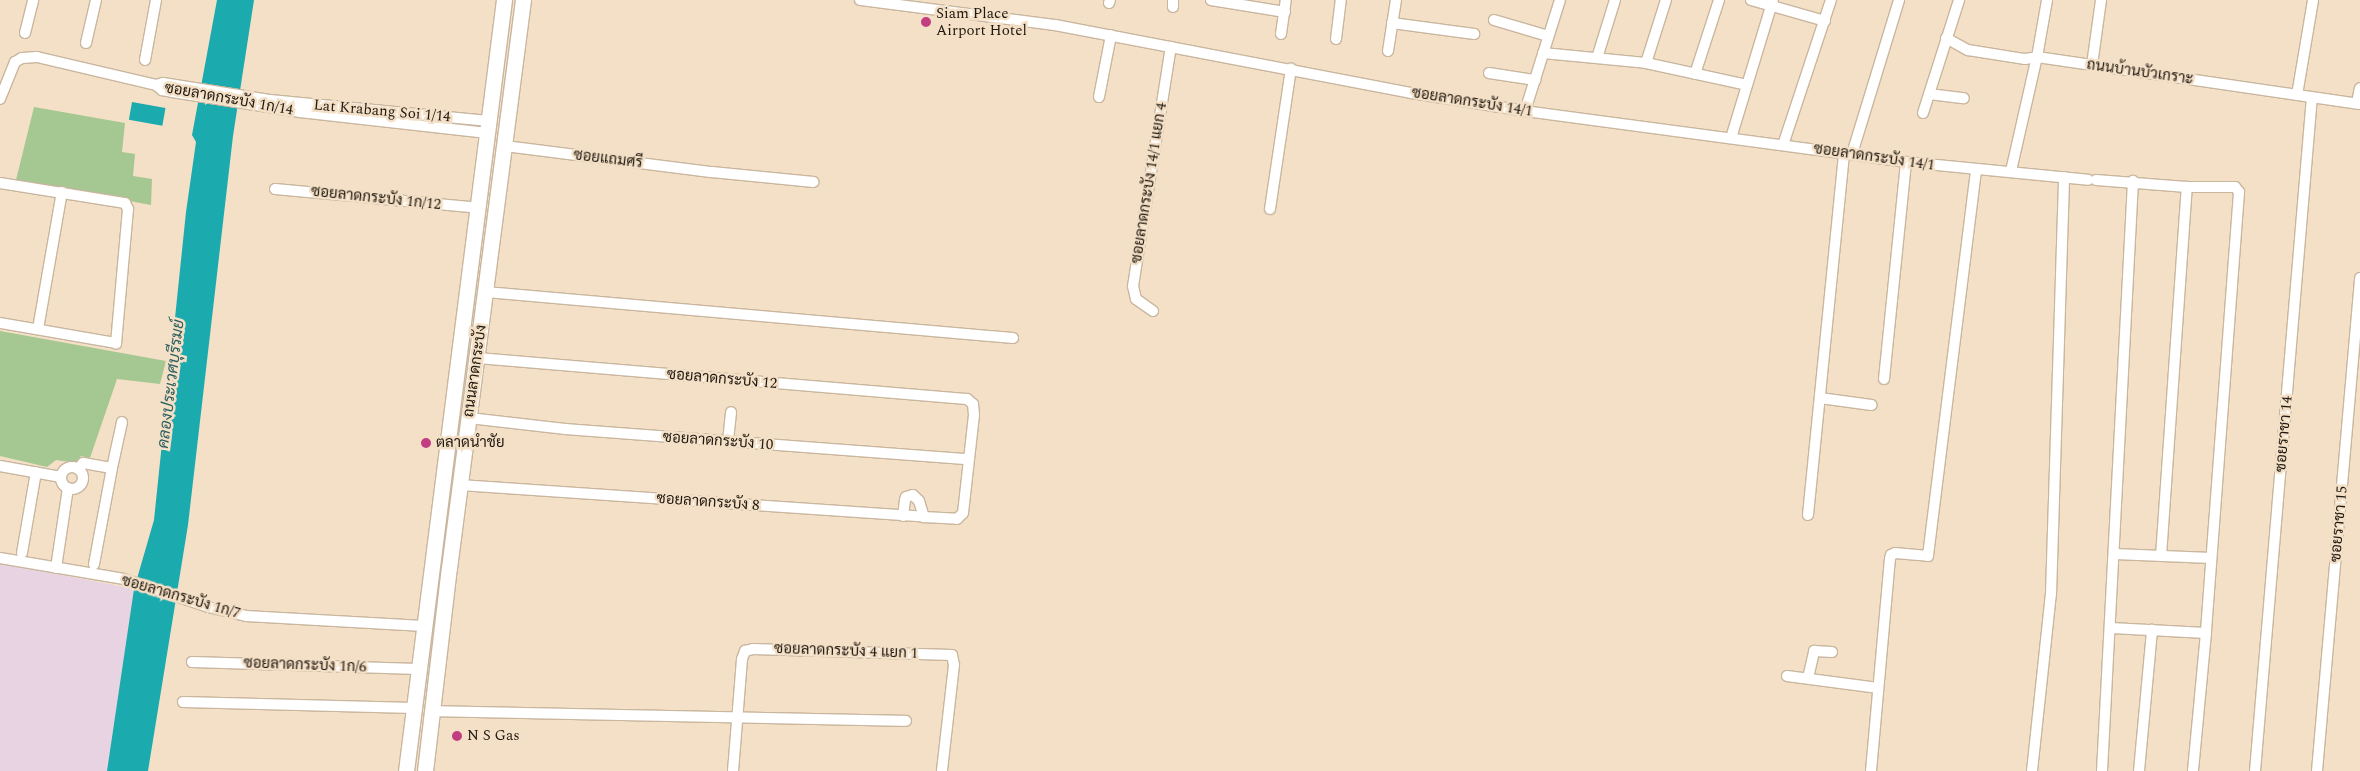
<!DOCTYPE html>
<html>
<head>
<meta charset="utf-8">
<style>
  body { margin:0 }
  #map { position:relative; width:2360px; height:771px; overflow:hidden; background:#f4e0c7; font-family:Spectral,Sarabun,serif }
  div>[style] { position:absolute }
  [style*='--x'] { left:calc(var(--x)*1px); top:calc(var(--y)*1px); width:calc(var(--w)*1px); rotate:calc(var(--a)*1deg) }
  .industrial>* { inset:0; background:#e7d3e2 }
  .green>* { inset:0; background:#a5c791 }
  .water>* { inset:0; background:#1baaad; transform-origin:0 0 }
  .roads { filter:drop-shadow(1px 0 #c9b69e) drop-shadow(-1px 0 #c9b69e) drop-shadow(0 1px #c9b69e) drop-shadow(0 -1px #c9b69e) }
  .minor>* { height:10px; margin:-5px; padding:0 5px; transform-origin:5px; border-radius:5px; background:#fff }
  .minor>.ring { margin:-5px; padding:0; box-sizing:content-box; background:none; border:10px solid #fff; border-radius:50% }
  .primary>* { height:15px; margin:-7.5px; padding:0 7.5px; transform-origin:7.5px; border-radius:7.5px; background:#fff }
  .dots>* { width:14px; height:14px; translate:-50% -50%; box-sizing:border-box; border:2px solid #f4e0c7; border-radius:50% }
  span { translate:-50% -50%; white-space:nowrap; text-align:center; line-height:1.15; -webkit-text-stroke:5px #f4e0c7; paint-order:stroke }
  .poi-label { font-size:15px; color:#1f180f }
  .left { translate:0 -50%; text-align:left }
  .street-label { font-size:15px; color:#1f180f }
  .water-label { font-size:16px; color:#285d5e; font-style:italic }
</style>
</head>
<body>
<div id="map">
  <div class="industrial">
    <i style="clip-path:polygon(0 563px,134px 589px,107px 771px,0 771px)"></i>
  </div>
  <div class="green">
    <i style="clip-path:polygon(34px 107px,125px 123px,122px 152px,135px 154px,133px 176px,152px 179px,151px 205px,16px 180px)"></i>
    <i style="clip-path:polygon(0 331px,166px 361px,160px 384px,117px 379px,90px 458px,81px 456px,76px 463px,56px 460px,47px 467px,0 456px)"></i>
  </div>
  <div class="water">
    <i style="clip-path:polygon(217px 0,254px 0,233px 136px,188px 525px,148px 771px,107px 771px,134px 589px,154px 520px,186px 212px,196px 142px,192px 135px)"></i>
    <i style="left:132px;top:102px;width:34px;height:18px;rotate:10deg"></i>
  </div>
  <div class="roads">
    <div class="minor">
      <i style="--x:860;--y:0;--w:197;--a:7.3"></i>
      <i style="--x:1055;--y:25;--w:362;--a:10.8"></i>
      <i style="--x:1411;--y:93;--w:115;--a:9"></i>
      <i style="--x:1525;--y:111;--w:384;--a:7.6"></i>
      <i style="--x:1906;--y:162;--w:183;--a:5.6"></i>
      <i style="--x:1211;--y:0;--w:75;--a:9.2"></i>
      <i style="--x:1751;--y:0;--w:77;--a:15.8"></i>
      <i style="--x:1109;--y:3;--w:3;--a:-72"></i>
      <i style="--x:1173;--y:7;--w:7;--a:-90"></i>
      <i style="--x:1494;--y:20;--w:56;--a:16.5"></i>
      <i style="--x:1392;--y:23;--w:83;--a:7.6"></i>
      <i style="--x:25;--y:33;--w:34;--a:-76"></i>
      <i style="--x:1281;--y:34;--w:34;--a:-82"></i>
      <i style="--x:1946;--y:38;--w:25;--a:29"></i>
      <i style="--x:1968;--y:50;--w:58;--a:9"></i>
      <i style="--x:2025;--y:59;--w:12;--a:-9"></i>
      <i style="--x:2037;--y:57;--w:58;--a:-80"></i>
      <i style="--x:1336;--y:39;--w:39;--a:-83"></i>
      <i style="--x:86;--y:43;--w:44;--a:-76.9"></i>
      <i style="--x:1388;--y:51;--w:52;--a:-81.1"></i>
      <i style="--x:1543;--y:53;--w:103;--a:5.5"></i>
      <i style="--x:1646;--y:63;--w:103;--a:12.3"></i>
      <i style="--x:1597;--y:58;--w:61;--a:-72.8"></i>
      <i style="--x:145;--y:60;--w:61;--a:-79.6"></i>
      <i style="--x:1646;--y:63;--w:66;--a:-72.4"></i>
      <i style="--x:2092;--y:65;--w:66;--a:-82.1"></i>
      <i style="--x:1489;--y:73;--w:47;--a:8.7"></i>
      <i style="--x:1695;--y:74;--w:78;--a:-72"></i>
      <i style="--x:156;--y:85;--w:7;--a:-16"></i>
      <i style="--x:163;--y:83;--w:108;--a:9"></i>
      <i style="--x:270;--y:100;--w:220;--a:5.5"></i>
      <i style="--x:1929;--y:94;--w:35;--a:7"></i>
      <i style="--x:2297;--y:95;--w:96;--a:-80.4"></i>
      <i style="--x:1099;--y:97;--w:63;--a:-79"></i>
      <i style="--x:0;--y:99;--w:40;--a:-68"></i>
      <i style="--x:15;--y:62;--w:8;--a:-30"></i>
      <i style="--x:22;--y:58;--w:15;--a:-4"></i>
      <i style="--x:37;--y:57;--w:122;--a:13.2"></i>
      <i style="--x:156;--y:85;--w:8;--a:40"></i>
      <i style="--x:162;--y:90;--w:10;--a:11"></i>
      <i style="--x:172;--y:92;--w:130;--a:8.9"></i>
      <i style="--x:300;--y:112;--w:188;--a:6.4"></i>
      <i style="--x:2357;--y:103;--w:15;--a:-79"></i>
      <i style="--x:1525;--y:111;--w:116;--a:-72.5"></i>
      <i style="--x:1923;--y:113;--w:119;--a:-72.3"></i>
      <i style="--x:1731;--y:138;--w:144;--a:-73.1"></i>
      <i style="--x:1783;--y:145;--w:153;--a:-71.7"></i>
      <i style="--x:505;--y:146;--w:209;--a:7.2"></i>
      <i style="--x:712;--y:172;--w:102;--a:5.6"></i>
      <i style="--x:1852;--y:154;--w:161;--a:-73"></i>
      <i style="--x:2011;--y:171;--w:117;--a:-77.2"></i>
      <i style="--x:2037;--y:57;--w:326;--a:8.3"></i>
      <i style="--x:2096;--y:180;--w:91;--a:4.4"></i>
      <i style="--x:2187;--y:187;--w:48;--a:0"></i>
      <i style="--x:2235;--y:187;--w:6;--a:51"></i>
      <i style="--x:2239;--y:192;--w:442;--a:94.3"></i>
      <i style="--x:2206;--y:633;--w:139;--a:95.4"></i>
      <i style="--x:0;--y:183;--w:127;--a:9.1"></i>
      <i style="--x:125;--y:203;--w:7;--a:63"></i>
      <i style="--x:128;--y:209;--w:135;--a:95.1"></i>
      <i style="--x:116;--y:343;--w:118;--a:-170.2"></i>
      <i style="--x:275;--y:189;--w:204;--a:5.3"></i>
      <i style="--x:1270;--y:209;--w:142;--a:-81.5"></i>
      <i style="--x:486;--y:292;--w:529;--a:4.99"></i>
      <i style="--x:1153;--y:311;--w:21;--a:-145"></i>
      <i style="--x:1136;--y:299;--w:13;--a:-103"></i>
      <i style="--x:1133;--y:286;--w:242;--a:-81"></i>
      <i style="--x:38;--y:329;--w:139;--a:-80.1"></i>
      <i style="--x:1884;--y:379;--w:218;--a:-84.2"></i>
      <i style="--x:1820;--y:398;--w:52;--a:7.7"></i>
      <i style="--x:469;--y:418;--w:97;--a:6.5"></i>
      <i style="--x:565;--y:429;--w:404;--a:4.3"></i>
      <i style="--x:728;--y:441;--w:29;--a:-84"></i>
      <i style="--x:0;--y:466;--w:62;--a:10.2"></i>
      <i class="ring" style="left:61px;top:467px;width:12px;height:12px"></i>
      <i style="--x:112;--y:468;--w:47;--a:-77.7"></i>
      <i style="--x:78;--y:469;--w:8;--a:-50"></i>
      <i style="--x:83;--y:463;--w:29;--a:10"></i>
      <i style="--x:112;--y:468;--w:98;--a:100.6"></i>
      <i style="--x:460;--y:485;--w:465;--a:3.9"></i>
      <i style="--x:924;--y:517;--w:33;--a:3"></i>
      <i style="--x:957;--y:519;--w:8;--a:-45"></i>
      <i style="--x:963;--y:513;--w:99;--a:-83.6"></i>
      <i style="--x:974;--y:415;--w:11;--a:-95"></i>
      <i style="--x:973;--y:404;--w:8;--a:-140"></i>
      <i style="--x:967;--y:399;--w:492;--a:-175.2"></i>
      <i style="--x:1808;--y:515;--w:364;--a:-84.3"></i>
      <i style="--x:903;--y:516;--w:16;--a:-83"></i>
      <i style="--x:905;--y:500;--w:3;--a:-72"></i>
      <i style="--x:906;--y:497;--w:7;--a:-16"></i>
      <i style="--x:913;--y:495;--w:8;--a:45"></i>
      <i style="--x:919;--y:501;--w:17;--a:73"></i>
      <i style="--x:22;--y:553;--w:82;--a:-80.2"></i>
      <i style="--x:2115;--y:554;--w:96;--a:2.4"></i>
      <i style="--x:2161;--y:556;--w:370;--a:-86"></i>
      <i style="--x:0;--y:558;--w:126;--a:9.6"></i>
      <i style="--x:124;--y:579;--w:89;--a:18.4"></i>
      <i style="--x:208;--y:607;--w:39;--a:13"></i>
      <i style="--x:246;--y:616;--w:178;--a:3.2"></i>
      <i style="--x:56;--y:568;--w:81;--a:-81.5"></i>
      <i style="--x:2111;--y:628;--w:95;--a:3"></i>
      <i style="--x:192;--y:662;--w:226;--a:1.8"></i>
      <i style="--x:1787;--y:676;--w:92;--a:7.5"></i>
      <i style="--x:1808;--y:678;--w:28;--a:-77"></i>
      <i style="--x:1814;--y:651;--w:18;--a:3"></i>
      <i style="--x:183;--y:702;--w:231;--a:1.5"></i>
      <i style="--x:432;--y:711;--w:474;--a:1.2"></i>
      <i style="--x:733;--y:771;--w:112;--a:-85.4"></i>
      <i style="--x:742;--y:659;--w:9;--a:-69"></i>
      <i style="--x:745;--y:651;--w:8;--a:-14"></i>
      <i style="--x:753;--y:649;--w:199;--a:1.7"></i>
      <i style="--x:952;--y:655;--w:10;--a:79"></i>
      <i style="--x:954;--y:665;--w:107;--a:96.5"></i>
      <i style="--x:1871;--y:771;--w:213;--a:-84.9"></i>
      <i style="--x:1890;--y:559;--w:4;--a:-76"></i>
      <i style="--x:1891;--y:555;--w:4;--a:-27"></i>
      <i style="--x:1895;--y:553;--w:33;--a:5"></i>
      <i style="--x:1928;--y:556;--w:390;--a:-82.9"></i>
      <i style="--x:2032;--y:771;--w:178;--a:-83.9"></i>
      <i style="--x:2051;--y:594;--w:417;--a:-88.2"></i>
      <i style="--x:2102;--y:771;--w:591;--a:-86.99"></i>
      <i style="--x:2139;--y:771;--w:142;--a:-84.7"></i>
      <i style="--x:2255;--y:771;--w:676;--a:-85.17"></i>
      <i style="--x:2317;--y:771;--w:495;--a:-85"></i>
    </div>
    <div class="primary">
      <i style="--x:406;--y:771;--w:777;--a:-82.76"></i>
      <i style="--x:425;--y:771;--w:204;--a:-83.3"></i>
      <i style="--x:449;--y:568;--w:573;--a:-82.58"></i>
    </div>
  </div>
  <div class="dots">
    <i style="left:926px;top:22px;background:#c33e80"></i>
    <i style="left:426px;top:443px;background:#c33e80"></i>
    <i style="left:457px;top:736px;background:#c33e80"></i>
  </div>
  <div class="poi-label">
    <span class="left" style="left:936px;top:22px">Siam Place<br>Airport Hotel</span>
    <span class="left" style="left:436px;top:443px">ตลาดนำชัย</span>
    <span class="left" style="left:467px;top:736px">N S Gas</span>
  </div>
  <div class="street-label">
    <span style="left:2140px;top:72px;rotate:8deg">ถนนบ้านบัวเกราะ</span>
    <span style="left:229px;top:99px;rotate:10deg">ซอยลาดกระบัง 1ก/14</span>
    <span style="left:1472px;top:102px;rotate:9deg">ซอยลาดกระบัง 14/1</span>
    <span style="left:382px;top:111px;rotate:5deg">Lat Krabang Soi 1/14</span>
    <span style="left:1874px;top:157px;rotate:8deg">ซอยลาดกระบัง 14/1</span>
    <span style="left:608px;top:159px;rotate:7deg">ซอยแถมศรี</span>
    <span style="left:1149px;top:183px;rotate:-81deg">ซอยลาดกระบัง 14/1 แยก 4</span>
    <span style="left:376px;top:198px;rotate:6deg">ซอยลาดกระบัง 1ก/12</span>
    <span style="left:475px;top:371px;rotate:-82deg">ถนนลาดกระบัง</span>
    <span style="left:722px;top:379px;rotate:5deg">ซอยลาดกระบัง 12</span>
    <span style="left:2284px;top:434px;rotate:-85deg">ซอยราชา 14</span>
    <span style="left:718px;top:441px;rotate:4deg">ซอยลาดกระบัง 10</span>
    <span style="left:708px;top:502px;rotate:4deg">ซอยลาดกระบัง 8</span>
    <span style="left:2339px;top:524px;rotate:-85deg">ซอยราชา 15</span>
    <span style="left:181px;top:597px;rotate:16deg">ซอยลาดกระบัง 1ก/7</span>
    <span style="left:846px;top:651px;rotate:2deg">ซอยลาดกระบัง 4 แยก 1</span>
    <span style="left:305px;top:665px;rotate:2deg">ซอยลาดกระบัง 1ก/6</span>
  </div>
  <div class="water-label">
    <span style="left:171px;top:384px;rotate:-83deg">คลองประเวศบุรีรมย์</span>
  </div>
</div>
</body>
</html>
